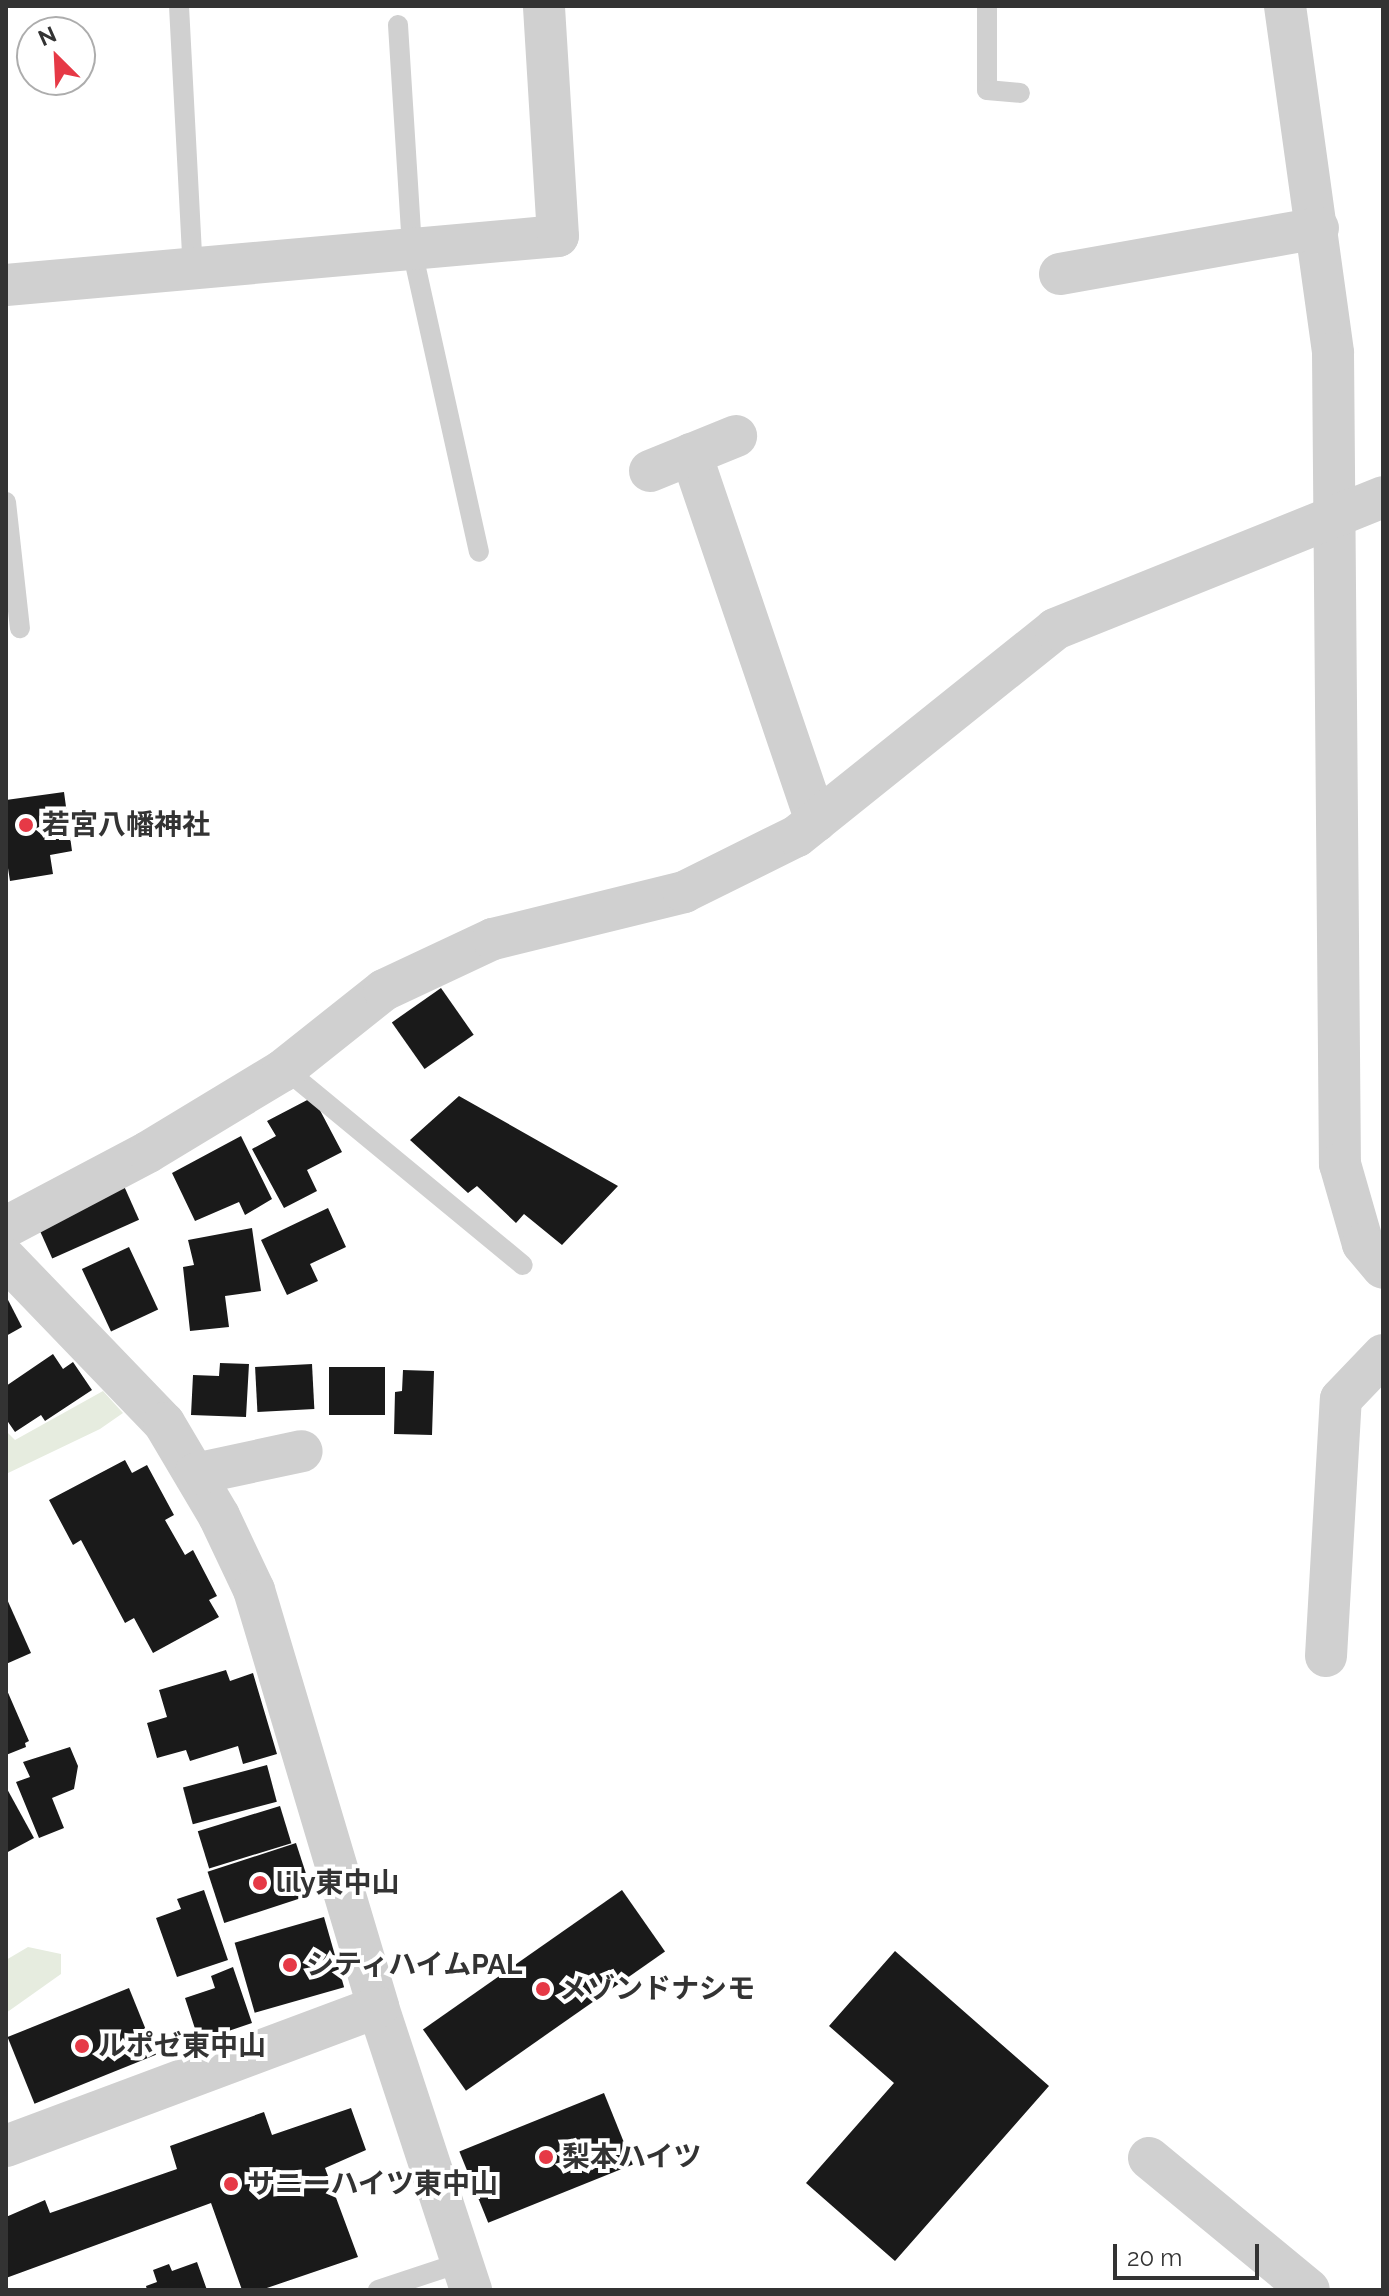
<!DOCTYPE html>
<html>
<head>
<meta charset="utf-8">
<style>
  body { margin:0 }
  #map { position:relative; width:1389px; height:2296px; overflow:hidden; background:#fff; font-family:Raleway,"Noto Sans JP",sans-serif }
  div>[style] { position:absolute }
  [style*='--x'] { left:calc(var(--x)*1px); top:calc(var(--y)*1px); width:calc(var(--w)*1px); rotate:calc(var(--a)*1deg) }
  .green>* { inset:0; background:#e6ecdf }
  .building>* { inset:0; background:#1a1a1a; transform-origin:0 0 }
  .service>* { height:20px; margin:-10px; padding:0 10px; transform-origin:10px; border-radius:10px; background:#d0d0d0 }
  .minor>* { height:42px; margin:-21px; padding:0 21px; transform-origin:21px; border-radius:21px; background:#d0d0d0 }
  .dots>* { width:22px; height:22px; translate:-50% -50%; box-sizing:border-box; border:4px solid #fff; border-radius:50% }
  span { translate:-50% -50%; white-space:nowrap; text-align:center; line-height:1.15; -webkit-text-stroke:8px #fff; paint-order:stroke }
  .poi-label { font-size:28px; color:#333; font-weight:700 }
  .left { translate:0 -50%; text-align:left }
  .frame { position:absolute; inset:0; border:8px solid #333; pointer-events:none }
  .north { position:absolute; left:16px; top:16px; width:80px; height:80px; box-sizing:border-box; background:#fff; border:2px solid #adadad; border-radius:50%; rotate:336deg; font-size:22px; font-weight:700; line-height:32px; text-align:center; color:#333 }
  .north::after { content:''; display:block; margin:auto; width:28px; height:36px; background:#e63946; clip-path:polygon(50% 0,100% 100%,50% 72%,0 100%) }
  .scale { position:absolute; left:1113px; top:2244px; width:146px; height:36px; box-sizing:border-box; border:4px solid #333; border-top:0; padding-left:10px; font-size:24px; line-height:28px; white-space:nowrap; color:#333; -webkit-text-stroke:6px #fff; paint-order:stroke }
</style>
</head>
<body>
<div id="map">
  <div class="green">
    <i style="clip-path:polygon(103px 1391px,123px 1413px,100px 1429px,6px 1474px,6px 1431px,15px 1440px)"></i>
    <i style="clip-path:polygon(28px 1947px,61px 1954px,61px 1974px,6px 2013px,6px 1960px)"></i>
  </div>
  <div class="building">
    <i style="clip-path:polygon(64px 792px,72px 851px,50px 855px,53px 874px,10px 881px,6px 855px,6px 800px)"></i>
    <i style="left:441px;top:988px;width:57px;height:60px;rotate:55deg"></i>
    <i style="clip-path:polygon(459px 1096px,618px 1186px,562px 1245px,524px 1214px,516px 1223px,477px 1186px,468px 1193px,410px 1140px)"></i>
    <i style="clip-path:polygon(313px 1097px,342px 1152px,307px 1170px,317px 1191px,284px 1208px,252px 1149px,276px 1136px,267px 1121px)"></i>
    <i style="clip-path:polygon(241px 1136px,272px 1199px,245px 1215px,239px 1202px,195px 1221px,172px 1173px)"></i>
    <i style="left:124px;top:1186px;width:37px;height:95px;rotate:66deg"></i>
    <i style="clip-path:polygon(328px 1208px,346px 1247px,310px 1264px,318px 1281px,287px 1295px,261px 1240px)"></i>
    <i style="clip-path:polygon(252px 1228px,261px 1291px,225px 1296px,229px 1327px,190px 1331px,183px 1267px,194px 1265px,188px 1240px)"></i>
    <i style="left:129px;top:1247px;width:69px;height:52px;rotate:65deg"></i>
    <i style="clip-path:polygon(6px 1296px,22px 1327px,6px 1336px)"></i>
    <i style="clip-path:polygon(53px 1354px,63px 1369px,73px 1362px,92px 1390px,45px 1421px,41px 1415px,15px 1432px,6px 1419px,6px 1386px)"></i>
    <i style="clip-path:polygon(220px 1363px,249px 1364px,246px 1417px,191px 1415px,193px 1375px,219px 1376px)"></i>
    <i style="left:312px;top:1364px;width:45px;height:57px;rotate:87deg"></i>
    <i style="left:329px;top:1367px;width:56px;height:48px"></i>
    <i style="clip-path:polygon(403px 1370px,434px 1371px,432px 1435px,394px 1434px,395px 1392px,402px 1391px)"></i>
    <i style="clip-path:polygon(125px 1460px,132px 1473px,147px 1465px,174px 1515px,165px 1520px,185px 1555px,193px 1550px,217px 1596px,209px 1600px,219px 1617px,153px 1653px,134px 1618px,125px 1623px,81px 1540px,73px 1545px,49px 1500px)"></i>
    <i style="clip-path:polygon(6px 1597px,31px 1653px,6px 1664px)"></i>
    <i style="clip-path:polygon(226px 1670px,230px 1681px,253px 1673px,277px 1754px,243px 1764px,238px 1746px,190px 1761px,186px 1750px,157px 1758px,147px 1723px,167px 1717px,159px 1690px)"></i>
    <i style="clip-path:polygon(6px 1688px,29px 1741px,25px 1743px,26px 1747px,6px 1755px)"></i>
    <i style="clip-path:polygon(70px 1747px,78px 1766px,74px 1789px,52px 1798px,64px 1828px,39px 1838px,16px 1782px,30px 1777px,23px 1762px)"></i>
    <i style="left:267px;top:1765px;width:38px;height:87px;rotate:75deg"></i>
    <i style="clip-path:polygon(6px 1787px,34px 1838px,6px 1853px)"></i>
    <i style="left:280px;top:1806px;width:39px;height:86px;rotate:73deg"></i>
    <i style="left:296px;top:1843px;width:54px;height:93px;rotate:72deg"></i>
    <i style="clip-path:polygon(204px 1890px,228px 1960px,177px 1977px,156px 1918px,181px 1909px,177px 1899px)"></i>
    <i style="left:622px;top:1890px;width:75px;height:243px;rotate:55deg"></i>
    <i style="left:324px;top:1917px;width:73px;height:93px;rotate:74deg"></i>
    <i style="clip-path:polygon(895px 1951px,1049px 2086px,895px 2261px,806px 2183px,894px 2083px,829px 2026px)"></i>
    <i style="clip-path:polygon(233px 1967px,252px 2023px,199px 2041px,185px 1998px,215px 1988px,211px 1976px)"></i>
    <i style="left:129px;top:1988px;width:72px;height:131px;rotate:68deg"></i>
    <i style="left:604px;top:2093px;width:77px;height:156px;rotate:68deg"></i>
    <i style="clip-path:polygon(351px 2108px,366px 2150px,325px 2168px,358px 2257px,261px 2290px,242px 2290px,211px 2203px,6px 2278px,6px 2217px,45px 2200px,50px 2213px,177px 2169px,170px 2146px,264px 2112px,272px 2135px)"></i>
    <i style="clip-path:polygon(197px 2262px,207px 2290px,147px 2290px,146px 2286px,157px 2282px,153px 2270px,169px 2264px,172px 2271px)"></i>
  </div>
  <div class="service">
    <i style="--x:179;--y:6;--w:264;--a:87"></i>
    <i style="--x:987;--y:6;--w:84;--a:90"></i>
    <i style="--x:987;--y:90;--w:33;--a:5"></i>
    <i style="--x:398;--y:25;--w:225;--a:86.4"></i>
    <i style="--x:412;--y:250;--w:309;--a:77.5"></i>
    <i style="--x:6;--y:502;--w:127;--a:83.7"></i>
    <i style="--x:285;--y:1069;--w:308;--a:39.5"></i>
    <i style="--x:378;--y:2290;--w:89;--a:-18.4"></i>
  </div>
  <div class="minor">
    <i style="--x:1285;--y:6;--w:350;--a:82.1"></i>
    <i style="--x:1333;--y:353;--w:811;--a:89.51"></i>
    <i style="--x:1340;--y:1164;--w:83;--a:74"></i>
    <i style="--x:1363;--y:1244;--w:31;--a:50"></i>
    <i style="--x:1060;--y:274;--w:262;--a:-10.1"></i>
    <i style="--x:6;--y:285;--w:554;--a:-5.07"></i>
    <i style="--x:558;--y:236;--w:230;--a:-93.5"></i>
    <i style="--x:691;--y:454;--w:388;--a:71.2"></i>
    <i style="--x:650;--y:471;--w:93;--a:-22.1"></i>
    <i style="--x:6;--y:1227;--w:161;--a:-27.8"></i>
    <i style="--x:148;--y:1152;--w:157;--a:-31.2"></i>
    <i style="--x:282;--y:1071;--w:130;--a:-38.5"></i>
    <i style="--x:384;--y:990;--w:120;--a:-25.1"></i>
    <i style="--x:493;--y:939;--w:197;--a:-13.8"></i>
    <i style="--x:684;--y:892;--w:126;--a:-26.4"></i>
    <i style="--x:797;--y:836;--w:331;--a:-38.7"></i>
    <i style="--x:1055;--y:629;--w:354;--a:-21.9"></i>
    <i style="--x:6;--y:1259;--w:228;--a:46.1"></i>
    <i style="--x:164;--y:1423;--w:108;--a:59.4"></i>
    <i style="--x:219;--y:1516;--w:82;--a:64.7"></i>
    <i style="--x:254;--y:1590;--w:435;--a:73.4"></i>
    <i style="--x:378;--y:2007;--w:298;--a:71.8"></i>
    <i style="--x:195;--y:1474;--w:109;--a:-12.1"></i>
    <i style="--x:1326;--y:1656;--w:257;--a:-86.7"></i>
    <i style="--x:1341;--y:1399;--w:61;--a:-46.3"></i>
    <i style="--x:6;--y:2146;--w:397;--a:-20.5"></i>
    <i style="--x:1149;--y:2158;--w:207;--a:39.5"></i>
  </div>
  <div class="dots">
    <i style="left:26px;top:825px;background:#e63946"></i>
    <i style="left:260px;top:1883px;background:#e63946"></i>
    <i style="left:290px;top:1965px;background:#e63946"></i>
    <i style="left:543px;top:1989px;background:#e63946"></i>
    <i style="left:82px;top:2046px;background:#e63946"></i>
    <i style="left:546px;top:2157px;background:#e63946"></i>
    <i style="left:231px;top:2184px;background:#e63946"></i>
  </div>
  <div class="poi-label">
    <span class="left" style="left:42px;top:825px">若宮八幡神社</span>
    <span class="left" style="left:276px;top:1883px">lily東中山</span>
    <span class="left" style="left:306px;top:1965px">シティハイムPAL</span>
    <span class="left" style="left:559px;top:1989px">メゾンドナシモ</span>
    <span class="left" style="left:98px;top:2046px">ルポゼ東中山</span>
    <span class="left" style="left:562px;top:2157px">梨本ハイツ</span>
    <span class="left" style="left:247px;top:2184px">サニーハイツ東中山</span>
  </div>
  <div class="frame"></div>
  <div class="north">N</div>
  <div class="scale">20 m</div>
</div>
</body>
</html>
